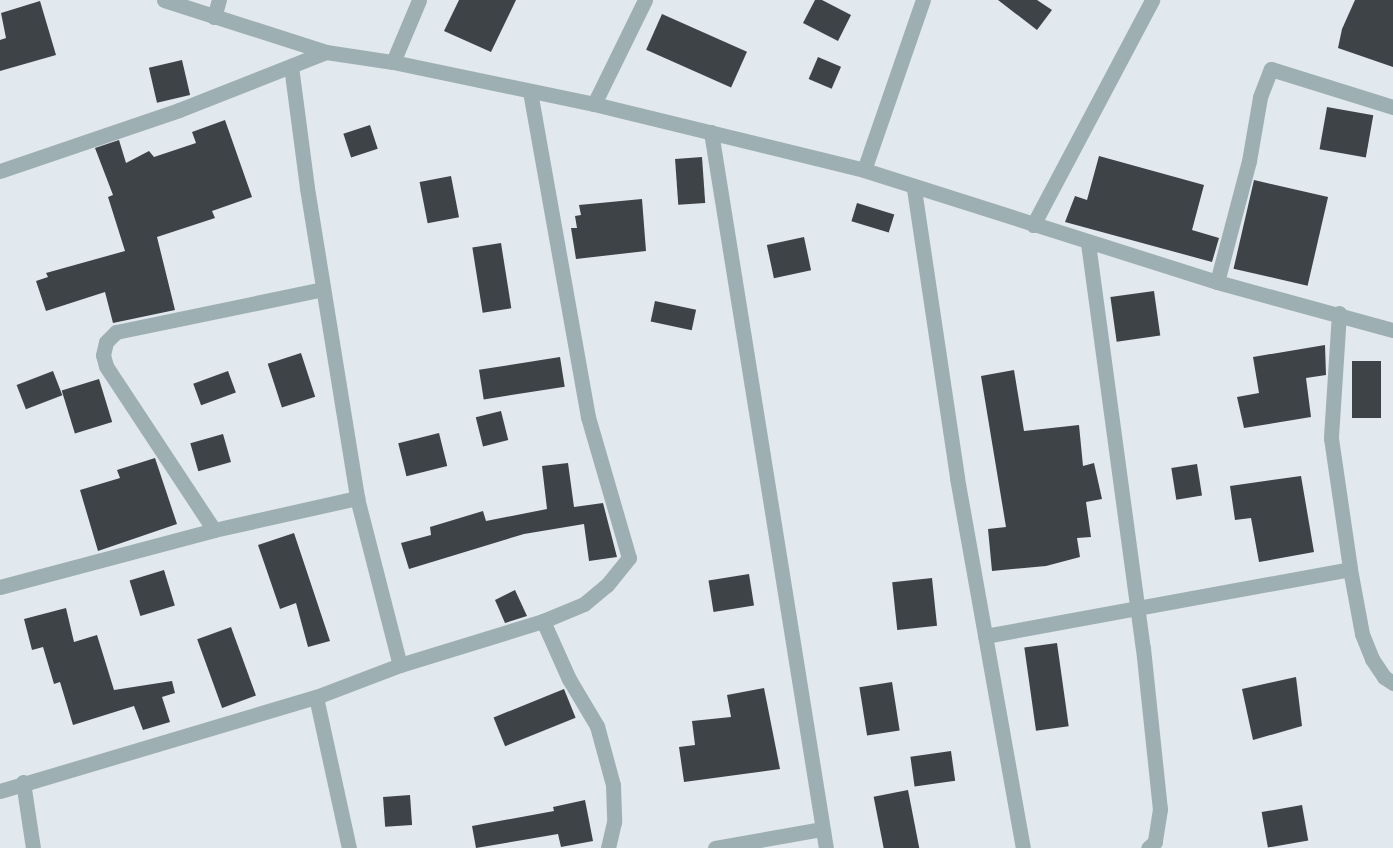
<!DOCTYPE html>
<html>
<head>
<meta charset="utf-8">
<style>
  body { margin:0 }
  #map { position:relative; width:1393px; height:848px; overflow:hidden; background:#e1e8ee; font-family:"Roboto Serif",serif }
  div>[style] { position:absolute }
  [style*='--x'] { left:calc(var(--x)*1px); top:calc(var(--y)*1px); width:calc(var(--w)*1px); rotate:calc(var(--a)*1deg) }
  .building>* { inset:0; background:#3e4348; transform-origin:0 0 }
  .minor>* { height:15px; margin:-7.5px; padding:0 7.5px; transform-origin:7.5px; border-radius:7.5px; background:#9eafb3 }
  .tertiary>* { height:15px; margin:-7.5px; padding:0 7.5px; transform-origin:7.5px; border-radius:7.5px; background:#9eafb3 }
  span { translate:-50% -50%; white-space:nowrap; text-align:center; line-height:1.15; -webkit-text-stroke:5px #eef5fb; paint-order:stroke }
</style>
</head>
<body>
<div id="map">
  <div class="building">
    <i style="clip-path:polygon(459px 0,516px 0,491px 52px,444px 31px)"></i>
    <i style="clip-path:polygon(815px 0,822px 0,851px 15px,838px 41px,803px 23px)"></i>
    <i style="clip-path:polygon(998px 0,1037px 0,1052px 10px,1037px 30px)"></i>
    <i style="clip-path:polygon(1355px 0,1393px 0,1393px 67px,1338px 48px,1342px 29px)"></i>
    <i style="clip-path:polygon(40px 1px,56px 55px,0 71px,0 40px,6px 38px,1px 13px)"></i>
    <i style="left:662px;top:14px;width:93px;height:39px;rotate:24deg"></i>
    <i style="left:818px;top:57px;width:25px;height:24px;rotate:23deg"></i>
    <i style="left:182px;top:60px;width:36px;height:34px;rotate:77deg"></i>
    <i style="left:1327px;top:107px;width:47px;height:43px;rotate:10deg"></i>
    <i style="clip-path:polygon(225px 120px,252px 197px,212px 211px,215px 218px,157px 237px,175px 310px,113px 323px,105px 292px,46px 311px,36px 281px,48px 277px,46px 273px,125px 251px,108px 197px,113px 195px,95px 148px,119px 140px,126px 163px,149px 151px,154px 157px,196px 143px,192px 132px)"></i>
    <i style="left:370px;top:125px;width:25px;height:28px;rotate:72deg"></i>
    <i style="clip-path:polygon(1099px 156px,1204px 185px,1192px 230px,1219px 238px,1212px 262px,1065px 222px,1075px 196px,1087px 200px)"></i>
    <i style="left:702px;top:157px;width:46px;height:27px;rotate:86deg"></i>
    <i style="left:451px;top:176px;width:42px;height:32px;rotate:79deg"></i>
    <i style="left:1254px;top:180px;width:76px;height:91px;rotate:13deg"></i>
    <i style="clip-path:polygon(642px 199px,646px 251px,576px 259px,571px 228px,577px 228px,575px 216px,581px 215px,579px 205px)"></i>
    <i style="left:857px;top:203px;width:39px;height:19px;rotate:17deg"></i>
    <i style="left:804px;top:237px;width:34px;height:38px;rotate:78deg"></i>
    <i style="left:501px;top:243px;width:66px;height:29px;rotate:81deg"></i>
    <i style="left:1154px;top:291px;width:45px;height:44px;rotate:82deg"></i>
    <i style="left:655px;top:301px;width:42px;height:21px;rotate:12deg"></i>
    <i style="clip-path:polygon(1325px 345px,1326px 375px,1306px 378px,1311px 417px,1244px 428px,1237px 397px,1259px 393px,1253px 357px)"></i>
    <i style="left:301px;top:353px;width:46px;height:35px;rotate:72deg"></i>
    <i style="left:560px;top:357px;width:30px;height:82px;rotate:81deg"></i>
    <i style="left:1381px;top:361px;width:57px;height:29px;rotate:90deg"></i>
    <i style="clip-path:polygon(1014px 370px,1024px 431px,1079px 425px,1083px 466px,1094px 463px,1102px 499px,1086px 502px,1091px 537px,1077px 538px,1080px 557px,1046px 566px,992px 571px,988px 529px,1006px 527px,981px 376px)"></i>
    <i style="left:53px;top:371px;width:26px;height:39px;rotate:69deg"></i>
    <i style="left:228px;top:371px;width:23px;height:37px;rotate:70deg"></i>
    <i style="left:99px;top:379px;width:45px;height:39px;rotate:73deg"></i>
    <i style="left:501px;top:411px;width:30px;height:26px;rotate:76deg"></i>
    <i style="left:439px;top:433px;width:34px;height:42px;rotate:76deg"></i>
    <i style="left:223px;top:434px;width:29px;height:34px;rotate:74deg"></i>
    <i style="clip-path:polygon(155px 458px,177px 524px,98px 551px,80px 490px,120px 478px,117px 470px)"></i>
    <i style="clip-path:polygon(568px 463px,574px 507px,603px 503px,617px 557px,589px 561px,584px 524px,524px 534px,409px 569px,401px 543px,431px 535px,430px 527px,483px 511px,486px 521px,547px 509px,542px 466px)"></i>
    <i style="left:1197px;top:464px;width:32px;height:26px;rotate:81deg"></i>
    <i style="clip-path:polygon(1301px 476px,1314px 552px,1259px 562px,1251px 518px,1235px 520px,1230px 486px)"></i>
    <i style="clip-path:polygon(294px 533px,330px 641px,308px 647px,296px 603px,280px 609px,258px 545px)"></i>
    <i style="left:164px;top:570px;width:37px;height:36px;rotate:73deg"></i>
    <i style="left:749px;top:574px;width:32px;height:41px;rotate:81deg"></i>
    <i style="left:932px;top:578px;width:48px;height:40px;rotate:84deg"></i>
    <i style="clip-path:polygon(515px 590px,527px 616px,505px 623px,495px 600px)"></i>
    <i style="clip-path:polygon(66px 608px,74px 642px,97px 635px,114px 690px,172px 681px,175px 693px,162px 697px,170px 722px,143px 730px,134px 706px,73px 725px,60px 682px,54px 684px,43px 647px,32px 650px,24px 619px)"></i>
    <i style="left:231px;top:627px;width:73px;height:36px;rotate:70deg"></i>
    <i style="left:1057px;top:643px;width:84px;height:33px;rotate:82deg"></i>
    <i style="clip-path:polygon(1296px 677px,1302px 726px,1253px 740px,1242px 689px)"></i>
    <i style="left:892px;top:682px;width:49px;height:33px;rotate:81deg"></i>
    <i style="clip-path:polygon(764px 688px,780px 769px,684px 782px,679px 747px,695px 745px,692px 721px,731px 717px,727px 695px)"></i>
    <i style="left:564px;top:689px;width:31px;height:76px;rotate:68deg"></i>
    <i style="left:951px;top:751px;width:30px;height:41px;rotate:82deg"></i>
    <i style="left:908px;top:790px;width:59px;height:35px;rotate:79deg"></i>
    <i style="left:410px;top:795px;width:30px;height:27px;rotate:86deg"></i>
    <i style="clip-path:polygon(585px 800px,593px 841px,561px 847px,558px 834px,476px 848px,472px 826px,554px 811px,553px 807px)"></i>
    <i style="left:1302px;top:805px;width:36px;height:41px;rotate:80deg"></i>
  </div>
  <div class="minor">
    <i style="--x:214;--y:17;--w:18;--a:-74"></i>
    <i style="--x:393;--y:62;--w:67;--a:-67.2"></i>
    <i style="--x:291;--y:66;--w:123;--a:82.5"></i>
    <i style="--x:307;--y:188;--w:314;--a:80.8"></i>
    <i style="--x:357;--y:498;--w:172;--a:75.6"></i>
    <i style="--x:594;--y:104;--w:116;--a:-63.9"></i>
    <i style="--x:711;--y:132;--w:725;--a:80.88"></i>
    <i style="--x:864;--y:170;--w:180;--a:-70.9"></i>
    <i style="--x:0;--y:171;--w:189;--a:-18.8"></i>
    <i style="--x:179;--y:110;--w:158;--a:-21.5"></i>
    <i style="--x:914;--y:189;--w:292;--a:81.5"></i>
    <i style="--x:957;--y:478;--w:376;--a:79.9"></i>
    <i style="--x:1033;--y:225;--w:255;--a:-62.1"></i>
    <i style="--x:1088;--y:243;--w:409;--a:82.3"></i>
    <i style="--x:1143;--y:648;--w:162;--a:84"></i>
    <i style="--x:1160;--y:809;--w:33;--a:99"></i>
    <i style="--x:1155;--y:842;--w:9;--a:139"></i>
    <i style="--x:1217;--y:282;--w:125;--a:-75.2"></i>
    <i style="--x:1249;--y:161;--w:65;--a:-80.2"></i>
    <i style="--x:1260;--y:97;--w:30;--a:-69"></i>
    <i style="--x:1271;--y:69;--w:128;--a:17.3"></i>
    <i style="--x:1339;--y:313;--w:125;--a:93.7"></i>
    <i style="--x:1331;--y:438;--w:132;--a:81.7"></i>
    <i style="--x:1350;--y:569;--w:66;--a:79.5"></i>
    <i style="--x:1362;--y:634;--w:27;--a:68"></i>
    <i style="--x:1372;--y:659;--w:22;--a:56"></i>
    <i style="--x:1384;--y:677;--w:11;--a:34"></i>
    <i style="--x:214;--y:530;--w:196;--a:-123.4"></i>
    <i style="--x:106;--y:366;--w:11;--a:-105"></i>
    <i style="--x:103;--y:355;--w:13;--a:-77"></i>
    <i style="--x:106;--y:342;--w:14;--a:-45"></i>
    <i style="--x:116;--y:332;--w:211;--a:-11.7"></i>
    <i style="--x:0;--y:587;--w:221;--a:-14.9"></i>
    <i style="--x:214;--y:530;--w:147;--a:-12.6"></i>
    <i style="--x:543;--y:621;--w:64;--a:65.9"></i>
    <i style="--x:569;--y:679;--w:55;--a:59.2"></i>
    <i style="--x:597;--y:726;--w:61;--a:74.8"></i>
    <i style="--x:613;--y:785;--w:37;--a:88"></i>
    <i style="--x:614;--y:822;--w:27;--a:103"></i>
    <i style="--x:985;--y:636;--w:371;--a:-10.4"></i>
    <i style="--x:316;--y:697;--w:155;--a:77.7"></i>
    <i style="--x:23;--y:782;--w:67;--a:81.4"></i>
    <i style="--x:0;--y:791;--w:330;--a:-16.6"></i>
    <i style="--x:316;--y:697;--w:90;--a:-20.9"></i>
    <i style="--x:400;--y:665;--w:150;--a:-17.1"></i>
    <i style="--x:543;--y:621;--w:44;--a:-22.5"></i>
    <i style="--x:584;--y:604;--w:30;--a:-40"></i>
    <i style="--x:607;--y:585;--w:35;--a:-51"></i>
    <i style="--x:629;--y:558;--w:147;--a:-106.2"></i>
    <i style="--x:588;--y:417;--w:331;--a:-100.1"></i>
    <i style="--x:715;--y:848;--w:109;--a:-10.1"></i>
  </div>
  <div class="tertiary">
    <i style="--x:164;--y:0;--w:170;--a:17.8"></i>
    <i style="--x:326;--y:52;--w:68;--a:8.5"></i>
    <i style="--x:393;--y:62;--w:205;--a:11.8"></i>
    <i style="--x:594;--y:104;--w:278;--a:13.7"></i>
    <i style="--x:864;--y:170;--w:370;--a:17.6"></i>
    <i style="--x:1217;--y:282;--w:182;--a:15.3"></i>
  </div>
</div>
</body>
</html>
